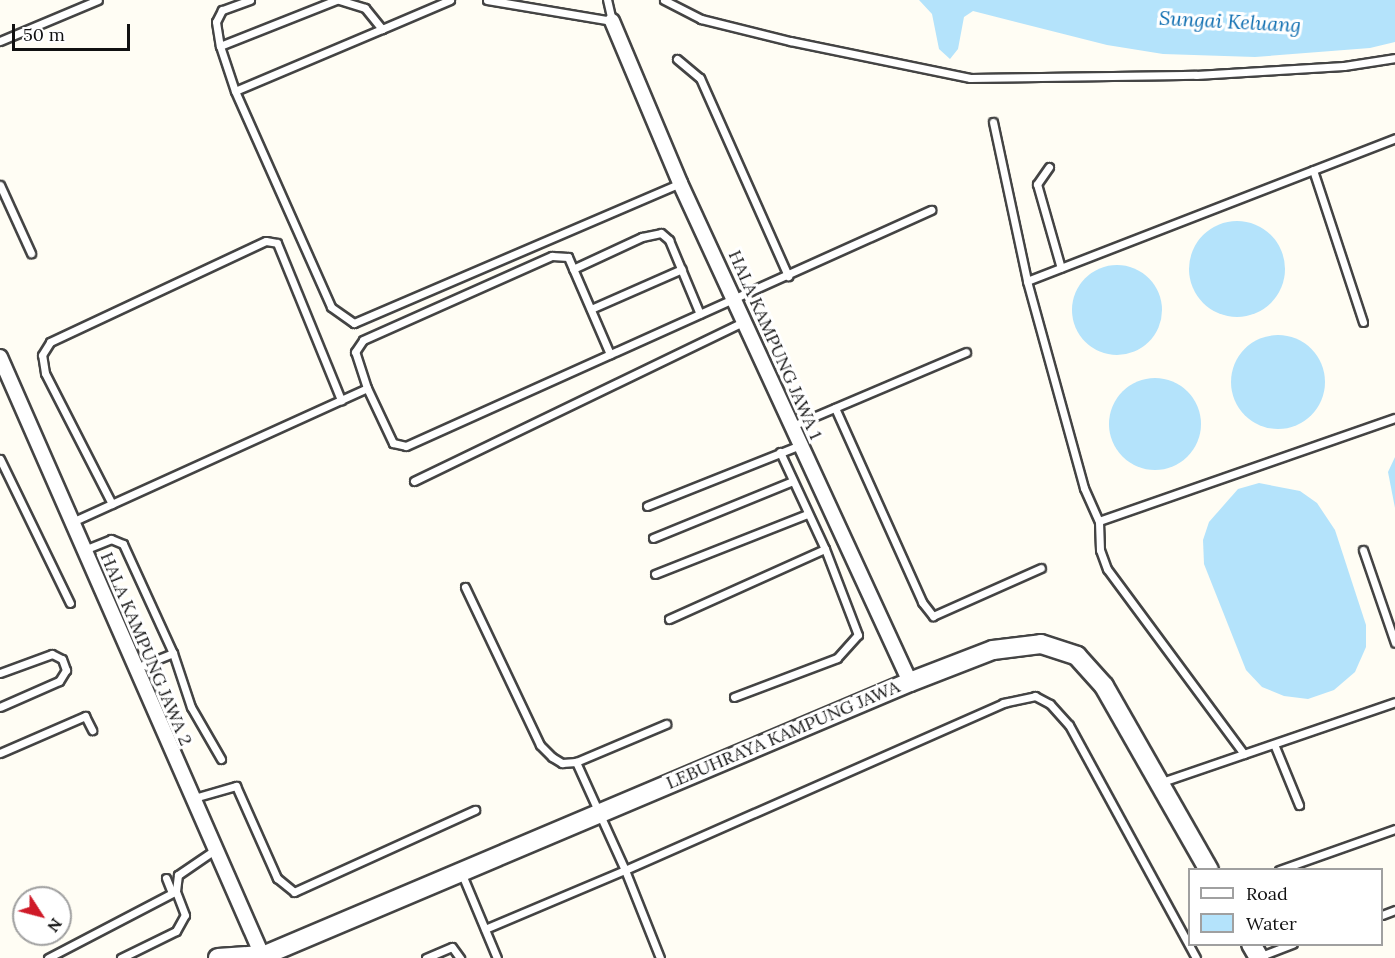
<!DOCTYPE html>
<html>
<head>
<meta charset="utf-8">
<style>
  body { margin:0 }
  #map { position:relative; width:1395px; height:958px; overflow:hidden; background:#fffdf4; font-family:Lora,serif }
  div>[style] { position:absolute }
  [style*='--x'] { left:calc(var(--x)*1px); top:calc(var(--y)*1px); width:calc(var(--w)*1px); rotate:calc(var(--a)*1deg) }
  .water>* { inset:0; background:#b4e3fb }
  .round { border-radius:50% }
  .roads { filter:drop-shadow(2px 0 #444) drop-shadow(-2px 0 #444) drop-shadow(0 2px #444) drop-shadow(0 -2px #444) }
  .service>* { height:7px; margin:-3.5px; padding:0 3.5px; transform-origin:3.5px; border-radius:3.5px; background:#fff }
  .minor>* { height:14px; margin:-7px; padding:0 7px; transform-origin:7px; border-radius:7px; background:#fff }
  .tertiary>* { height:18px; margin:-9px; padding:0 9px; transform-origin:9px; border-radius:9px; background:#fff }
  span { translate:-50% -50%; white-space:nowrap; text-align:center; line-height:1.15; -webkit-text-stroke:6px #fff; paint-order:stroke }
  .street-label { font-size:18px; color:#111 }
  .water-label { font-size:20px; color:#0d6db0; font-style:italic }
  .legend { position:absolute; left:1188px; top:868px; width:195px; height:78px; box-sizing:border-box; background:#fff; border:2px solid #a0a0a0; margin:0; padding:8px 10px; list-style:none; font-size:18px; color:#111 }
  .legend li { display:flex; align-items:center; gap:12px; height:30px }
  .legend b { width:30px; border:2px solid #a0a0a0 }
  .north { position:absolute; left:12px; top:886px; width:60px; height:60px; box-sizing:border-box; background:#fff; border:2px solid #a0a0a0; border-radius:50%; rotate:126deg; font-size:16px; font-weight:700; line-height:24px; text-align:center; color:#111 }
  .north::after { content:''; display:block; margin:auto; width:21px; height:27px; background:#cf1a28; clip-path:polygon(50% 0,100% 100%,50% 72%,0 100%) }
  .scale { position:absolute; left:12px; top:24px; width:118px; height:27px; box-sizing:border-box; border:3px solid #111; border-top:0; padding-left:8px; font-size:18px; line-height:21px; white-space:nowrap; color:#111; -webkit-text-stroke:4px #fff; paint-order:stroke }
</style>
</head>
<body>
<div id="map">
  <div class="water">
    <i style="clip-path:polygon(919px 0,1395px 0,1395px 42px,1370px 48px,1255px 57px,1163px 54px,1107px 45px,973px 11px,964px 17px,958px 49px,950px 59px,939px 49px,932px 14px)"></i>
    <i class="round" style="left:1189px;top:221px;width:96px;height:96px"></i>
    <i class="round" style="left:1072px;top:265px;width:90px;height:90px"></i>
    <i class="round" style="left:1231px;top:335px;width:94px;height:94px"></i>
    <i class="round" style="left:1109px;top:378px;width:92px;height:92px"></i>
    <i style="clip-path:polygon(1395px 457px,1395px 508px,1388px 472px)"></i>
    <i style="clip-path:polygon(1259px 483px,1300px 491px,1317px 503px,1335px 530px,1366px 625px,1366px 647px,1355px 672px,1334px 690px,1308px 699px,1284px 696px,1262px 687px,1246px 670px,1204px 564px,1203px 540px,1209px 522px,1238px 489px)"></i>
  </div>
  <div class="roads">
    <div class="service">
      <i style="--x:250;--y:0;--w:30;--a:160"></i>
      <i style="--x:222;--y:10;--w:13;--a:117"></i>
      <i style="--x:216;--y:22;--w:24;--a:81"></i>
      <i style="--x:220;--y:46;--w:47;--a:71.6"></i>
      <i style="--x:235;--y:91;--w:236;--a:66"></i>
      <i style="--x:331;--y:307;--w:28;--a:35"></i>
      <i style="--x:354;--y:323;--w:355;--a:-23.2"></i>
      <i style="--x:339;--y:0;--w:27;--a:17"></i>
      <i style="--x:365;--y:8;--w:27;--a:51"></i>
      <i style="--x:382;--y:29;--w:74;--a:-23.1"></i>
      <i style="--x:487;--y:0;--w:127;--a:9.5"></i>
      <i style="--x:612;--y:21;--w:22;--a:-103"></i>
      <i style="--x:664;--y:0;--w:42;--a:27.2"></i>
      <i style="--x:701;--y:19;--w:92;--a:13.9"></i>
      <i style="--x:790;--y:41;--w:184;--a:11.6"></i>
      <i style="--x:970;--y:78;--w:226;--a:-0.8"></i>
      <i style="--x:1196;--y:75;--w:148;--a:-3.5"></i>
      <i style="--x:1344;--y:66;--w:52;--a:-8.9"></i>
      <i style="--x:0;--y:41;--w:106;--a:-22.7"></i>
      <i style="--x:220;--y:46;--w:125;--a:-21.6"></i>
      <i style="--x:677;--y:59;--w:30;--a:40"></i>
      <i style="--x:700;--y:78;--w:217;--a:66"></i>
      <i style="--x:235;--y:91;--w:160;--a:-22.9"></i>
      <i style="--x:993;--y:122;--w:163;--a:77.9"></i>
      <i style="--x:1027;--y:281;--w:215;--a:74.6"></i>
      <i style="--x:1084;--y:488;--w:36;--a:66"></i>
      <i style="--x:1049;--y:167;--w:21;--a:125"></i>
      <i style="--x:1037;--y:184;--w:87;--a:74.1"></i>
      <i style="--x:1313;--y:170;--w:160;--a:71.8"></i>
      <i style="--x:0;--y:185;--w:75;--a:65.5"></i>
      <i style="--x:573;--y:269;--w:76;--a:-24.9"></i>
      <i style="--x:642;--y:237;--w:19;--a:-12"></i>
      <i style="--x:661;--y:233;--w:11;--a:41"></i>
      <i style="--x:669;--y:240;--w:80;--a:67.3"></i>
      <i style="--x:1027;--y:281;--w:395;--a:-21.2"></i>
      <i style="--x:591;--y:309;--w:99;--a:-23.7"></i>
      <i style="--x:367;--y:388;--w:61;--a:64.7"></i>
      <i style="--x:393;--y:443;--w:13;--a:13"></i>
      <i style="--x:406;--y:446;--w:576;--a:-24.21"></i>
      <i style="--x:835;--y:408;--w:213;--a:65.8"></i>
      <i style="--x:922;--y:602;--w:18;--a:52"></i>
      <i style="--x:933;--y:616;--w:118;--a:-24"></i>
      <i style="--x:792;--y:426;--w:189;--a:-23"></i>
      <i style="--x:0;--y:459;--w:160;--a:64.1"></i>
      <i style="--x:414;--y:481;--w:368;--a:-25.8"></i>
      <i style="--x:112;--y:504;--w:147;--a:-117.1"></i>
      <i style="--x:45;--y:373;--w:18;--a:-99"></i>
      <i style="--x:42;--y:355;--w:15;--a:-58"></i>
      <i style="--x:50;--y:342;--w:238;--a:-25.1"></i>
      <i style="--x:266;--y:241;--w:11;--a:10"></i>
      <i style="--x:277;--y:243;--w:170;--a:67.8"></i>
      <i style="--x:647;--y:506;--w:165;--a:-21.7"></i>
      <i style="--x:72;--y:522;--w:324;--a:-24.4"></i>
      <i style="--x:367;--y:388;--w:38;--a:-108"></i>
      <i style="--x:355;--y:352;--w:14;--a:-56"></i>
      <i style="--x:363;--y:340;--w:207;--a:-24"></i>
      <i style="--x:552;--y:256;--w:16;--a:4"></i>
      <i style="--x:568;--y:257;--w:106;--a:66.6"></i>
      <i style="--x:653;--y:538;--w:151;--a:-22.2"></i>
      <i style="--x:84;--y:550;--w:29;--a:-22"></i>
      <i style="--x:111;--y:539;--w:13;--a:23"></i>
      <i style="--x:123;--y:544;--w:120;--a:65.4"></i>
      <i style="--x:1363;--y:550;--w:98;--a:71"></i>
      <i style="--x:655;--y:574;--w:163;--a:-21.5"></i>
      <i style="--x:465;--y:587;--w:175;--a:64.6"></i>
      <i style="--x:540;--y:745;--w:17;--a:45"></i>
      <i style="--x:552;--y:757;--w:12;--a:31"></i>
      <i style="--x:562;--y:763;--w:14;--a:-4"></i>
      <i style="--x:576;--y:762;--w:98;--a:-22.9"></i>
      <i style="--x:669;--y:619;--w:171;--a:-24.2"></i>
      <i style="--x:136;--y:668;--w:40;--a:-22"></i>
      <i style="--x:173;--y:653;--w:57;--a:71.6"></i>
      <i style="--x:191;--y:707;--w:60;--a:60"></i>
      <i style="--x:0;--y:673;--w:55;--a:-20.1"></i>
      <i style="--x:52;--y:654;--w:11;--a:27"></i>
      <i style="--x:62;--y:659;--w:12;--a:70"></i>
      <i style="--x:66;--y:670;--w:13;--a:122"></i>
      <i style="--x:59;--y:681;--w:64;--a:156.2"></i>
      <i style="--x:734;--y:697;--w:110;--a:-20.7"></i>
      <i style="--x:837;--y:658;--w:31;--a:-48"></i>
      <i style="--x:858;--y:635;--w:92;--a:-111"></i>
      <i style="--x:825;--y:549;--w:107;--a:-114.9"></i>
      <i style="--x:1274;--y:744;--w:66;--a:67.7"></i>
      <i style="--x:0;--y:753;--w:93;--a:-23.5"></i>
      <i style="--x:85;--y:716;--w:16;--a:63"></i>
      <i style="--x:1244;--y:754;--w:230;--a:-126.5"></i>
      <i style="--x:1107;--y:569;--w:20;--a:-110"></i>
      <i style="--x:1100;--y:550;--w:29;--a:-92"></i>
      <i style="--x:1099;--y:521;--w:313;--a:-19.2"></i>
      <i style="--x:1162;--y:782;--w:246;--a:-18.9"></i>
      <i style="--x:194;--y:798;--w:44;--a:-15.9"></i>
      <i style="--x:236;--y:786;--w:101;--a:66"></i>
      <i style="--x:277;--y:878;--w:22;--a:39"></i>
      <i style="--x:294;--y:892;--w:199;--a:-24.4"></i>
      <i style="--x:1279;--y:870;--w:123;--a:-19.5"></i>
      <i style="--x:461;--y:872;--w:93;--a:67.3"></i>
      <i style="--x:166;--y:878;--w:16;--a:68"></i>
      <i style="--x:1382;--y:915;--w:14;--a:-21"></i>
      <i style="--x:485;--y:929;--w:152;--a:-22.9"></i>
      <i style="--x:625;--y:870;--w:119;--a:-114.4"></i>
      <i style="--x:1261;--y:956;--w:34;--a:-21"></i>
      <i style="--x:48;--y:958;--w:144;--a:-27.6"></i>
      <i style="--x:121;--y:958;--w:61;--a:-26.1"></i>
      <i style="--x:176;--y:931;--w:18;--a:-61"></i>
      <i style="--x:185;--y:915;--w:26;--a:-111"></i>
      <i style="--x:176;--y:891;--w:16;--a:-83"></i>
      <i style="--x:178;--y:875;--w:42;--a:-34.4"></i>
      <i style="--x:426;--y:958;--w:28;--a:-23"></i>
      <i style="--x:452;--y:947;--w:14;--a:54"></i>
      <i style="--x:660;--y:958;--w:95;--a:-111.7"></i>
      <i style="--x:625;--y:870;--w:413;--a:-23.8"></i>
      <i style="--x:1003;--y:703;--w:33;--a:-12"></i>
      <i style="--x:1035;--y:696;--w:17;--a:28"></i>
      <i style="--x:1050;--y:704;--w:28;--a:48"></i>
      <i style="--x:1069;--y:725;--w:265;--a:61.4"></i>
    </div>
    <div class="minor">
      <i style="--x:612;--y:21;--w:176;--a:67.2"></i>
      <i style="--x:680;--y:183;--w:549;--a:65.25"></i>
      <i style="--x:0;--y:357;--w:653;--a:66.34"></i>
    </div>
    <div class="tertiary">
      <i style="--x:1251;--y:944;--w:16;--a:60"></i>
      <i style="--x:218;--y:958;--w:44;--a:-3.9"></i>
      <i style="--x:258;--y:958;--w:708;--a:-22.94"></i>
      <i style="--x:910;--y:682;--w:89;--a:-21.1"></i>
      <i style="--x:993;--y:650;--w:48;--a:-7.1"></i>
      <i style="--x:1041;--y:644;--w:38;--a:18"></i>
      <i style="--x:1077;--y:656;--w:40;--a:48"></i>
      <i style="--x:1104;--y:686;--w:212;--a:60.3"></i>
    </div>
  </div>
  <div class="street-label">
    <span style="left:775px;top:345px;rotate:66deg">HALA KAMPUNG JAWA 1</span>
    <span style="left:146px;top:649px;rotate:67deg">HALA KAMPUNG JAWA 2</span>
    <span style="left:783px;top:735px;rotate:-23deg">LEBUHRAYA KAMPUNG JAWA</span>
  </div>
  <div class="water-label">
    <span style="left:1230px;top:21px;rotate:3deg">Sungai Keluang</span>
  </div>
  <ul class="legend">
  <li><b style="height:8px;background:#fff"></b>Road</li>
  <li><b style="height:16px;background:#b4e3fb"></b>Water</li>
  </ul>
  <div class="north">N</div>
  <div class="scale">50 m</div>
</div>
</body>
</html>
